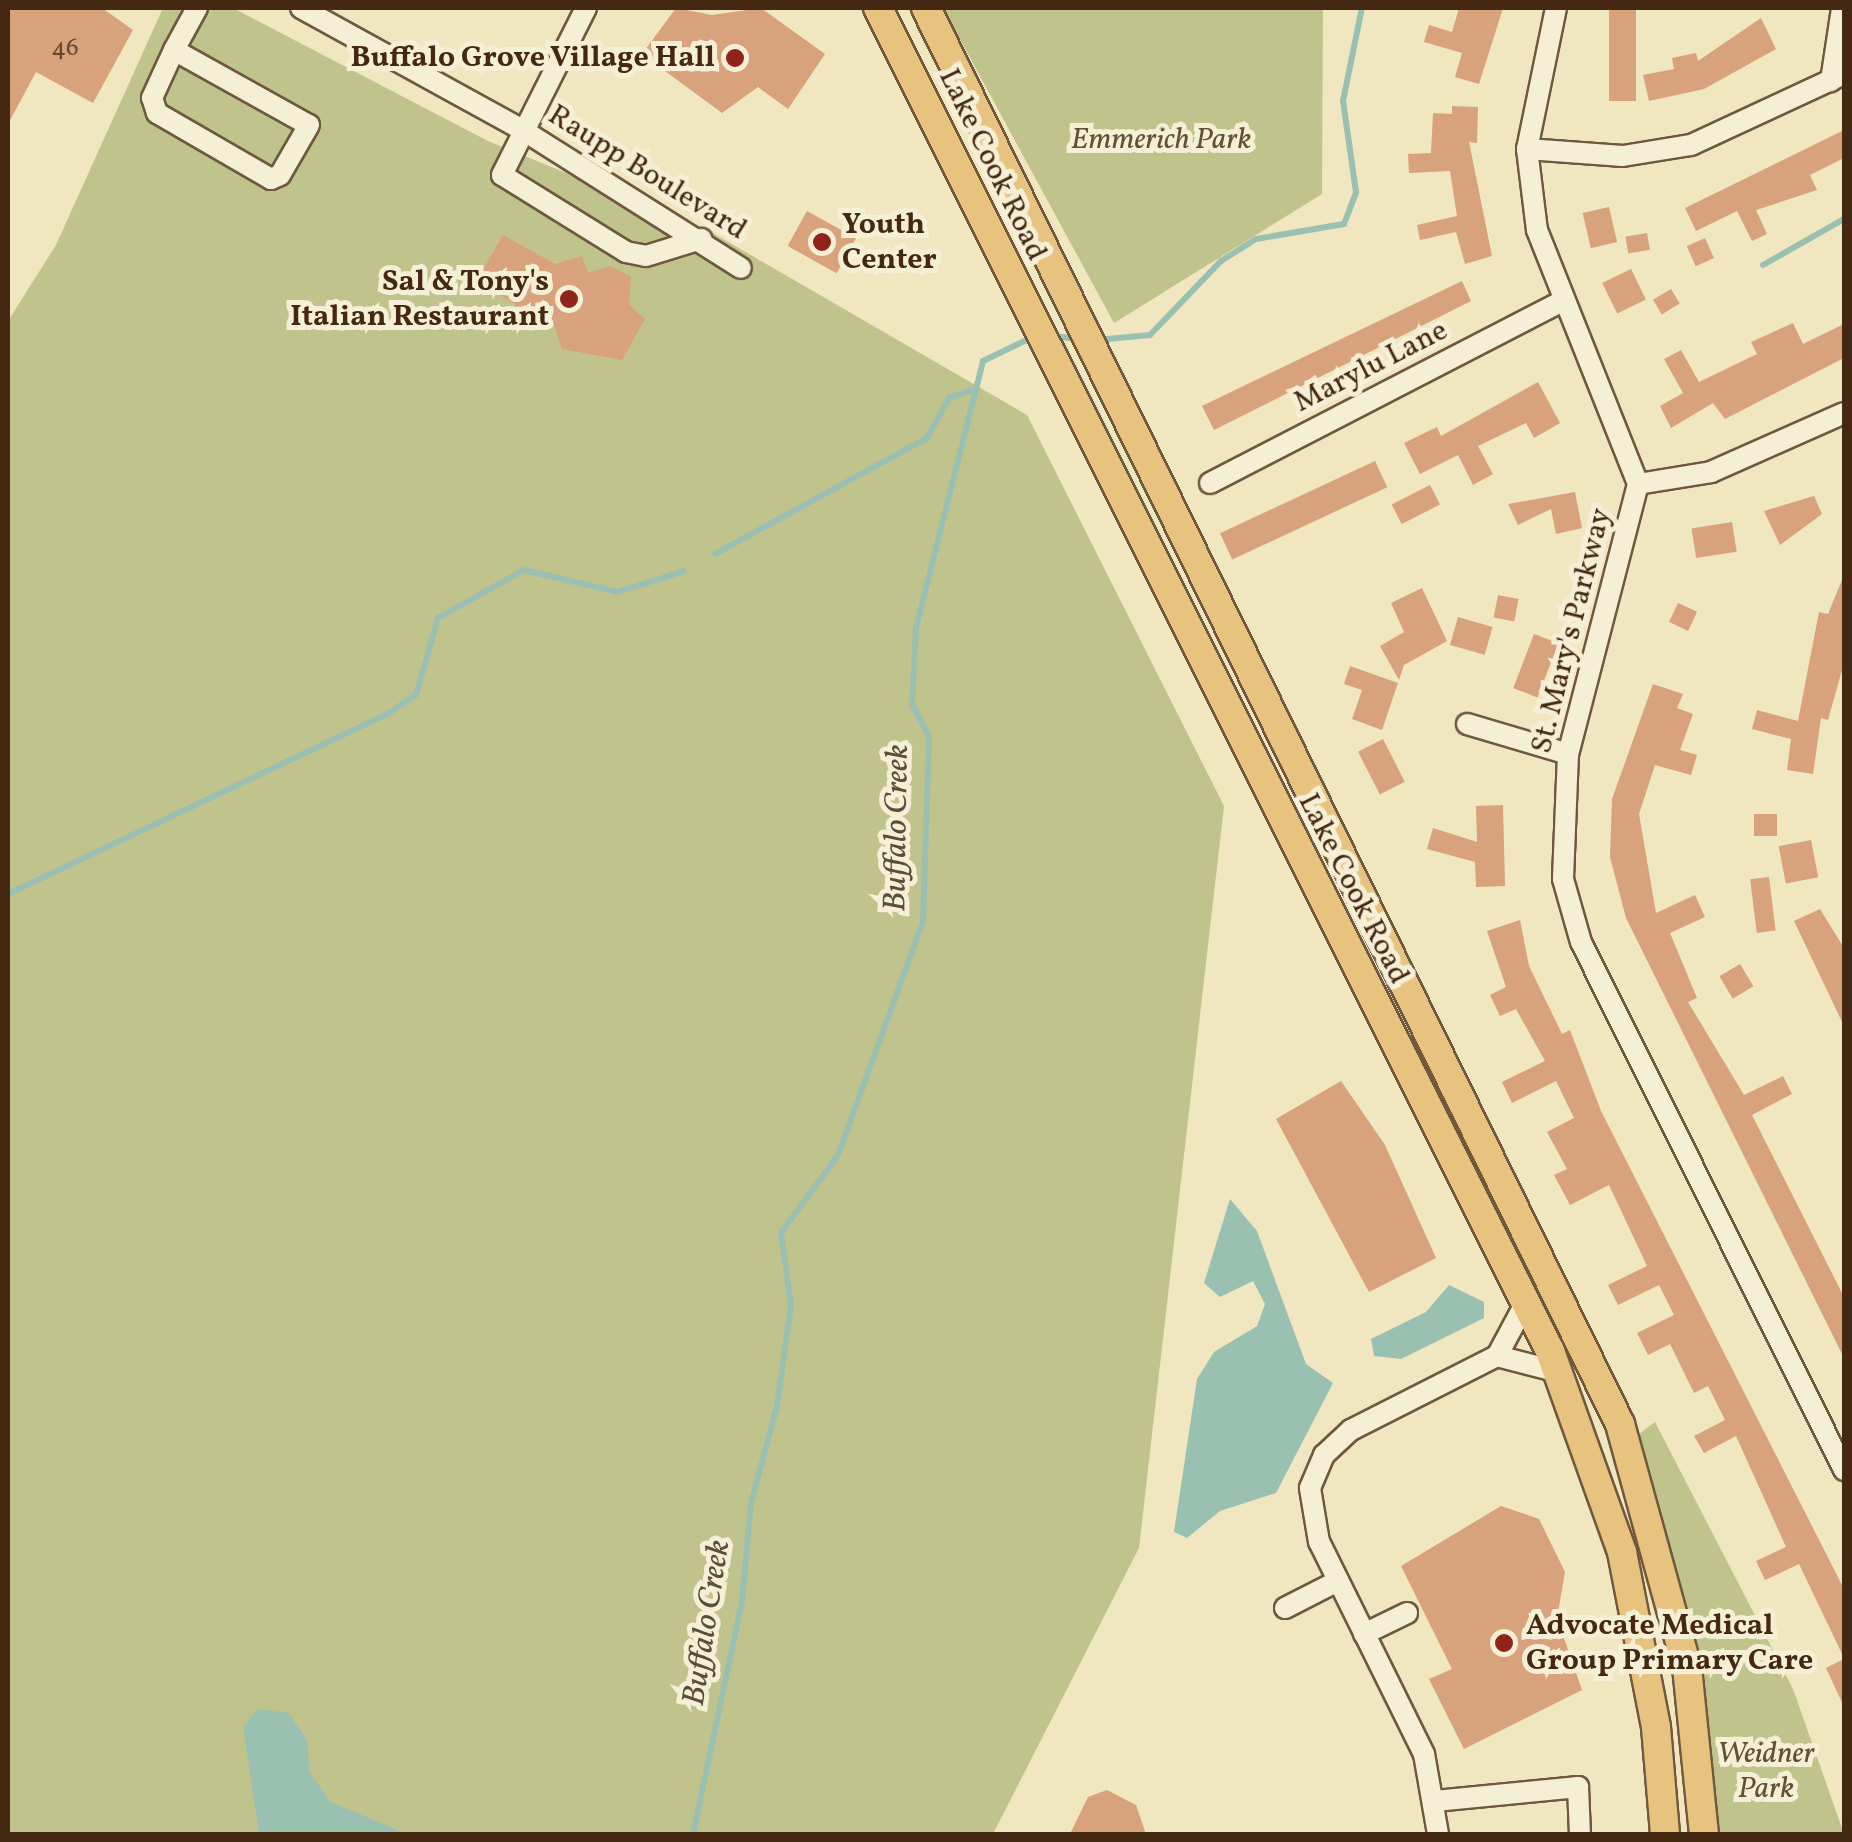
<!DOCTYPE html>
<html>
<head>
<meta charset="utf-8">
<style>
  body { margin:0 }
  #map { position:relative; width:1852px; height:1842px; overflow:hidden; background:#f0e6c0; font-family:Vollkorn,serif }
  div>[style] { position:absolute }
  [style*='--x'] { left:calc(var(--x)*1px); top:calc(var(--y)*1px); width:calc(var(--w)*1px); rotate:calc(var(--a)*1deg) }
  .green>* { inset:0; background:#c1c38d }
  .water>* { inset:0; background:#9ac0b1 }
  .stream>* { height:6px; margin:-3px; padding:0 3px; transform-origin:3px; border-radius:3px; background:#9ac0b1 }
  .building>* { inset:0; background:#d7a27c; transform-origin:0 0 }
  .roads { filter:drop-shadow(2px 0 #6f583e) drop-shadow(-2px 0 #6f583e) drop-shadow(0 2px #6f583e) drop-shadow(0 -2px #6f583e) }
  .minor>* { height:20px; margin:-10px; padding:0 10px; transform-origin:10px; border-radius:10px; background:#f5efd6 }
  .major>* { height:28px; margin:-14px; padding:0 14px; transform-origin:14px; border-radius:14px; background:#e8c380 }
  .dots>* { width:28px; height:28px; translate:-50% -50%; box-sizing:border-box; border:5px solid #f5efd6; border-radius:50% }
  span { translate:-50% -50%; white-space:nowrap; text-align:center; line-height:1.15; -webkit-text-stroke:10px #f5efd6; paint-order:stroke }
  .number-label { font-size:25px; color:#69462c }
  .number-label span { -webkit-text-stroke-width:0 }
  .poi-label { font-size:30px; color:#442812; font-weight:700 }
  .right { translate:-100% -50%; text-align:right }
  .left { translate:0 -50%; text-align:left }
  .park-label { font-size:30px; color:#634f31; font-style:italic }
  .street-label { font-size:30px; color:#442812 }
  .water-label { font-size:32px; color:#5a4e3a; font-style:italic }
  .frame { position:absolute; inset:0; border:10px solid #442812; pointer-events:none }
</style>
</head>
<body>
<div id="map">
  <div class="green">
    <i style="clip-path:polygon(163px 8px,233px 8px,488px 141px,711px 232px,1027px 415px,1224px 806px,1139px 1548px,993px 1834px,8px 1834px,8px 321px,56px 245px)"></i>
    <i style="clip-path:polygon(943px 8px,1323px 8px,1322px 194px,1114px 323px)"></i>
    <i style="clip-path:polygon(1655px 1422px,1793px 1689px,1844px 1834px,1713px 1834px,1682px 1597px,1639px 1434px)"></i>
  </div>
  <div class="water">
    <i style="clip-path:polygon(1230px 1199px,1257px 1231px,1306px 1364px,1333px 1383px,1276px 1493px,1220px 1511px,1187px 1538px,1174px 1532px,1197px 1379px,1214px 1352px,1257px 1326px,1265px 1304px,1253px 1281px,1220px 1297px,1204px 1283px)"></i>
    <i style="clip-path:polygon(1449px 1285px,1484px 1302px,1484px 1318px,1401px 1359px,1374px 1356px,1371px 1339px,1426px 1312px)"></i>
    <i style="clip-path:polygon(257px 1709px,289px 1713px,307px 1740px,310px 1773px,331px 1802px,407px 1834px,259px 1834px,243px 1727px)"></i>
  </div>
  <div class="stream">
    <i style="--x:1763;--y:265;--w:93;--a:-29.6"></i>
    <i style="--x:1052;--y:336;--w:28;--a:6"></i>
    <i style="--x:1097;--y:340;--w:53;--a:-5.4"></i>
    <i style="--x:1150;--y:335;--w:103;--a:-46.2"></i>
    <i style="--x:1221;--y:261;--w:41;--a:-32.2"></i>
    <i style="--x:1256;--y:239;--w:89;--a:-9.7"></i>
    <i style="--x:1344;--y:224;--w:34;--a:-69"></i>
    <i style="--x:1356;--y:192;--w:92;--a:-98.1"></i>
    <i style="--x:1343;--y:101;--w:95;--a:-78.5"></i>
    <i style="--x:715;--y:554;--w:242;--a:-28.7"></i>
    <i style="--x:927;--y:438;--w:46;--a:-61.2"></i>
    <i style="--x:949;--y:398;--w:24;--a:-19"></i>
    <i style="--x:8;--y:894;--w:422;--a:-25.4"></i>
    <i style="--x:389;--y:713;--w:32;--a:-34"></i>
    <i style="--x:416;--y:695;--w:80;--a:-74.1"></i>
    <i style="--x:438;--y:618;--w:98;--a:-29.2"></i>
    <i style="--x:524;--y:570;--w:97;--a:13.2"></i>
    <i style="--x:618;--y:592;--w:69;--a:-17.7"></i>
    <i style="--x:693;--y:1834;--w:238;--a:-78.1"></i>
    <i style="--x:742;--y:1601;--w:98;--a:-84.8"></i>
    <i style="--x:751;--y:1503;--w:100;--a:-75"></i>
    <i style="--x:777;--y:1406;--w:102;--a:-82.1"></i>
    <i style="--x:791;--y:1305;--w:73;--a:-97.9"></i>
    <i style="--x:781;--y:1233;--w:97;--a:-53.8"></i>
    <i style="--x:838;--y:1155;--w:249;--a:-70"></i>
    <i style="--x:923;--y:921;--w:184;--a:-88.1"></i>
    <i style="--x:929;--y:737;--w:37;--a:-117"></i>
    <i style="--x:912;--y:704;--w:76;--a:-87"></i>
    <i style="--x:916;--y:628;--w:275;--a:-75.9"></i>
    <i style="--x:983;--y:361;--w:58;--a:-25.7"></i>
  </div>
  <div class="building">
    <i style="clip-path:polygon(8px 8px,102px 8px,133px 30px,93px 103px,36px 72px,8px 124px)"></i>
    <i style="clip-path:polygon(676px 8px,712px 15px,761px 8px,825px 54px,788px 109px,758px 87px,722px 113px,642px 54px)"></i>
    <i style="clip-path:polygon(1459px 8px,1503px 8px,1479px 84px,1455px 77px,1462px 53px,1424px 42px,1429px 25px,1452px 32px)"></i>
    <i style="left:1609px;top:8px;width:27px;height:93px"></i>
    <i style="clip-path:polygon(1761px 18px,1776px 49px,1704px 89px,1649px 101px,1643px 75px,1674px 69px,1672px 58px,1696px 53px,1698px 61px)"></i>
    <i style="clip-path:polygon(1452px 106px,1478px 107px,1477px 143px,1469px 142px,1492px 256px,1465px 264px,1456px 232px,1420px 240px,1417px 225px,1457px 216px,1450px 171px,1409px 173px,1408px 154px,1431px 153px,1433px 113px,1452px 114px)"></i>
    <i style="clip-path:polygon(1844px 130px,1844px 158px,1810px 175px,1817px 190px,1756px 210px,1767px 234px,1752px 241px,1737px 211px,1696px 231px,1685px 208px)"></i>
    <i style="left:1609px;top:207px;width:36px;height:27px;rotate:77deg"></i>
    <i style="left:807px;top:211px;width:56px;height:40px;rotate:29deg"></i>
    <i style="left:1647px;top:233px;width:17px;height:22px;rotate:80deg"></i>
    <i style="clip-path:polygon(503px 235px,555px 264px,582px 256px,588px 273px,610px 266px,631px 277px,629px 305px,645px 319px,622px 360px,562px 349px,554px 325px,531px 330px,514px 303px,476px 282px)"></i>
    <i style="left:1705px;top:238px;width:22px;height:20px;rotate:66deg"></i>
    <i style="left:1631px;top:269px;width:34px;height:32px;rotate:64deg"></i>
    <i style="clip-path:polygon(1462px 281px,1471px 301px,1214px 430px,1202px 406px)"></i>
    <i style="left:1671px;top:289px;width:17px;height:21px;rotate:59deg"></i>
    <i style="clip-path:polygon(1793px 323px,1803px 344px,1844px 324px,1844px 358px,1725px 419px,1713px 403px,1671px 428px,1660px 406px,1683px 393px,1664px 359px,1681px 350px,1699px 382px,1757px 354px,1751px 342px)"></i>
    <i style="clip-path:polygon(1538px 382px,1560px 423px,1534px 438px,1526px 423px,1478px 446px,1493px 474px,1473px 485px,1458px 455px,1420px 474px,1404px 443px,1437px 427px,1441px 436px)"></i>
    <i style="left:1375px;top:461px;width:29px;height:171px;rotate:65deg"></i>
    <i style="left:1430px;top:485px;width:22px;height:43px;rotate:63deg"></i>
    <i style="clip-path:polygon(1575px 492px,1582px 528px,1556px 534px,1551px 509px,1518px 525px,1508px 504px)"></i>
    <i style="clip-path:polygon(1814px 496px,1822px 514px,1780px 545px,1764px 511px)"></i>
    <i style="left:1732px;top:522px;width:30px;height:41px;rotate:81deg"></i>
    <i style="clip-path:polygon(1844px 575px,1844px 663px,1828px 720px,1821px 718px,1813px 774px,1787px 770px,1791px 739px,1752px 729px,1757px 710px,1798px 721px,1819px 612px,1828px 614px)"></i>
    <i style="clip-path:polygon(1422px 588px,1447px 641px,1404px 665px,1399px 680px,1380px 646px,1404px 632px,1391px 603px)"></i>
    <i style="left:1498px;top:595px;width:21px;height:23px;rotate:11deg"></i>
    <i style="left:1678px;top:603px;width:21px;height:21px;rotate:25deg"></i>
    <i style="left:1458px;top:617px;width:36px;height:29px;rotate:16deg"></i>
    <i style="left:1534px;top:634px;width:26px;height:58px;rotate:21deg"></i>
    <i style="clip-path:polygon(1350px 666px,1398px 683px,1382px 730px,1352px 719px,1362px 690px,1344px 684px)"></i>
    <i style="clip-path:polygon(1653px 684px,1683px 694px,1677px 708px,1693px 714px,1680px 750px,1697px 755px,1691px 775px,1655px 765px,1639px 814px,1656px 913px,1695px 895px,1705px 917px,1670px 933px,1697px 998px,1688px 1002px,1744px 1095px,1783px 1076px,1792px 1094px,1752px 1115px,1844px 1297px,1844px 1358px,1626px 918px,1610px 857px,1612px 799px)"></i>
    <i style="left:1383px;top:739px;width:48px;height:28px;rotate:63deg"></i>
    <i style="clip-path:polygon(1503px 805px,1505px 886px,1476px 887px,1475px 862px,1427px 849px,1433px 828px,1477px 842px,1476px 806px)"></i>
    <i style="left:1754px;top:814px;width:23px;height:22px"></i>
    <i style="left:1811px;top:840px;width:38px;height:33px;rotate:79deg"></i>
    <i style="left:1769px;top:877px;width:54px;height:19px;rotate:83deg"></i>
    <i style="clip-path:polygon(1820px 909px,1844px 948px,1844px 1026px,1794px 921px)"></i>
    <i style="clip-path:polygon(1520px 920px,1529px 966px,1562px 1034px,1570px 1030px,1601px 1111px,1844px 1589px,1844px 1658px,1799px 1564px,1765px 1580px,1756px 1561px,1786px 1547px,1736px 1436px,1704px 1453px,1694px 1436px,1725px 1420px,1708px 1386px,1694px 1393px,1670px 1344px,1648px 1355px,1637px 1333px,1674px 1315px,1659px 1285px,1618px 1305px,1608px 1285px,1647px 1266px,1609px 1185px,1570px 1205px,1554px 1175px,1567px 1169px,1547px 1132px,1574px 1118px,1556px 1081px,1512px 1103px,1502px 1082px,1545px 1061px,1516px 1009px,1500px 1016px,1490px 995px,1506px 987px,1487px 931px)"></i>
    <i style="left:1740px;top:964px;width:26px;height:24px;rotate:59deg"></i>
    <i style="clip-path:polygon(1341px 1081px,1385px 1145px,1436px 1258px,1369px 1292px,1276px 1119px)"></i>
    <i style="clip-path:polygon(1501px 1506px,1539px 1519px,1565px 1572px,1557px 1618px,1582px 1690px,1464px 1749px,1429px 1679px,1452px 1669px,1401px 1566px)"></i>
    <i style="clip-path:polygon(1844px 1659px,1844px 1707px,1826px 1668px)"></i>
    <i style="clip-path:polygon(1107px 1790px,1136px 1805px,1146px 1834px,1070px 1834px,1088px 1797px)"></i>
  </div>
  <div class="roads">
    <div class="minor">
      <i style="--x:301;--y:8;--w:251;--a:28.8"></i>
      <i style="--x:521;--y:129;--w:260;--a:32.3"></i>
      <i style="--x:586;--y:8;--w:187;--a:116.7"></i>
      <i style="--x:502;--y:175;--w:146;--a:31.8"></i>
      <i style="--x:626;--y:252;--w:20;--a:11"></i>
      <i style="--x:646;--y:256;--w:58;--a:-17.2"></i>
      <i style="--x:1556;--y:8;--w:144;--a:101.6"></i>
      <i style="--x:1527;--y:149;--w:82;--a:83"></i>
      <i style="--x:1537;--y:230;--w:273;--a:68.3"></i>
      <i style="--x:1638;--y:484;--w:279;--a:104.5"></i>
      <i style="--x:1568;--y:754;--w:125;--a:92.3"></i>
      <i style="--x:1563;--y:879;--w:66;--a:74.1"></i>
      <i style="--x:1581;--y:942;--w:590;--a:63.52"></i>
      <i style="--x:174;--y:50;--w:154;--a:29.1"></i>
      <i style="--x:309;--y:125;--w:58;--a:120.1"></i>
      <i style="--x:280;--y:175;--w:10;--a:156"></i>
      <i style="--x:271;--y:179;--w:132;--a:-149.9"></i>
      <i style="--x:157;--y:113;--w:16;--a:-108"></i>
      <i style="--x:152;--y:98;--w:53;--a:-65.4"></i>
      <i style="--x:174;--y:50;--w:48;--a:-61.3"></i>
      <i style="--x:1831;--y:81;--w:74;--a:-81.4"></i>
      <i style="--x:1527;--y:149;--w:96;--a:4.2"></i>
      <i style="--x:1623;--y:156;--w:69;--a:-9.2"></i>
      <i style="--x:1691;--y:145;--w:169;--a:-24.9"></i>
      <i style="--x:1210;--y:483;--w:393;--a:-27.3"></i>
      <i style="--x:1638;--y:484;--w:74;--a:-9.3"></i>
      <i style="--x:1711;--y:472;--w:145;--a:-23.9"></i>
      <i style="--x:1467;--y:724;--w:105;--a:16.5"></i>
      <i style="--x:1526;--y:1302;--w:61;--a:118.2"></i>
      <i style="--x:1497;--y:1356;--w:64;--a:14.5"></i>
      <i style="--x:1285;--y:1608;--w:59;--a:-27"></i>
      <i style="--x:1364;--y:1634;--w:48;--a:-26"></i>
      <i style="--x:1435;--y:1801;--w:144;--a:-5.6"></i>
      <i style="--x:1578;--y:1787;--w:47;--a:87.6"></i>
      <i style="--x:1438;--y:1834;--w:81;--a:-99.9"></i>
      <i style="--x:1424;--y:1754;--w:237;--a:-116.3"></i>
      <i style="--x:1319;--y:1542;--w:55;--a:-99.5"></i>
      <i style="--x:1310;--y:1488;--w:36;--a:-67"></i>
      <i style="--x:1324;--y:1455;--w:37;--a:-43"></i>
      <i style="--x:1351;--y:1430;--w:164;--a:-26.9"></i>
    </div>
    <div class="major">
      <i style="--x:878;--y:8;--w:1502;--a:63.42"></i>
      <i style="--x:1550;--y:1351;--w:214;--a:70.3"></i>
      <i style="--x:1622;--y:1552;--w:178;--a:79"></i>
      <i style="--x:1656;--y:1727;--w:107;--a:85.2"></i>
      <i style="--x:926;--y:8;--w:1577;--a:63.89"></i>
      <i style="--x:1620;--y:1424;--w:252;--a:74.6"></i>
      <i style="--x:1687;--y:1667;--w:168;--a:84.2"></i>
    </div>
  </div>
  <div class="dots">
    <i style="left:735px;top:58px;background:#8f2418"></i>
    <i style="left:822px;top:242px;background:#8f2418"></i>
    <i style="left:569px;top:299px;background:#8f2418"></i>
    <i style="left:1504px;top:1643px;background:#8f2418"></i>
  </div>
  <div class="number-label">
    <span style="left:65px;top:49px">46</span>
  </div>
  <div class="poi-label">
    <span class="right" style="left:715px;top:58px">Buffalo Grove Village Hall</span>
    <span class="left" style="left:842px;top:242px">Youth<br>Center</span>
    <span class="right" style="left:549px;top:299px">Sal &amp; Tony's<br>Italian Restaurant</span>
    <span class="left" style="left:1526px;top:1643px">Advocate Medical<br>Group Primary Care</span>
  </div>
  <div class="park-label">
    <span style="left:1161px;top:140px">Emmerich Park</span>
    <span style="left:1766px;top:1771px">Weidner<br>Park</span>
  </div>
  <div class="street-label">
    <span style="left:992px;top:165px;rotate:64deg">Lake Cook Road</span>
    <span style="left:647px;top:173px;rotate:32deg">Raupp Boulevard</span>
    <span style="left:1371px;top:367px;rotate:-27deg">Marylu Lane</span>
    <span style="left:1572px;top:631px;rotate:-76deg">St. Mary's Parkway</span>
    <span style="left:1353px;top:889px;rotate:63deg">Lake Cook Road</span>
  </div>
  <div class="water-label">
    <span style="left:898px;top:828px;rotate:-89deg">Buffalo Creek</span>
    <span style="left:708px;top:1623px;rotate:-81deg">Buffalo Creek</span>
  </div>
  <div class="frame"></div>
</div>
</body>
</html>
